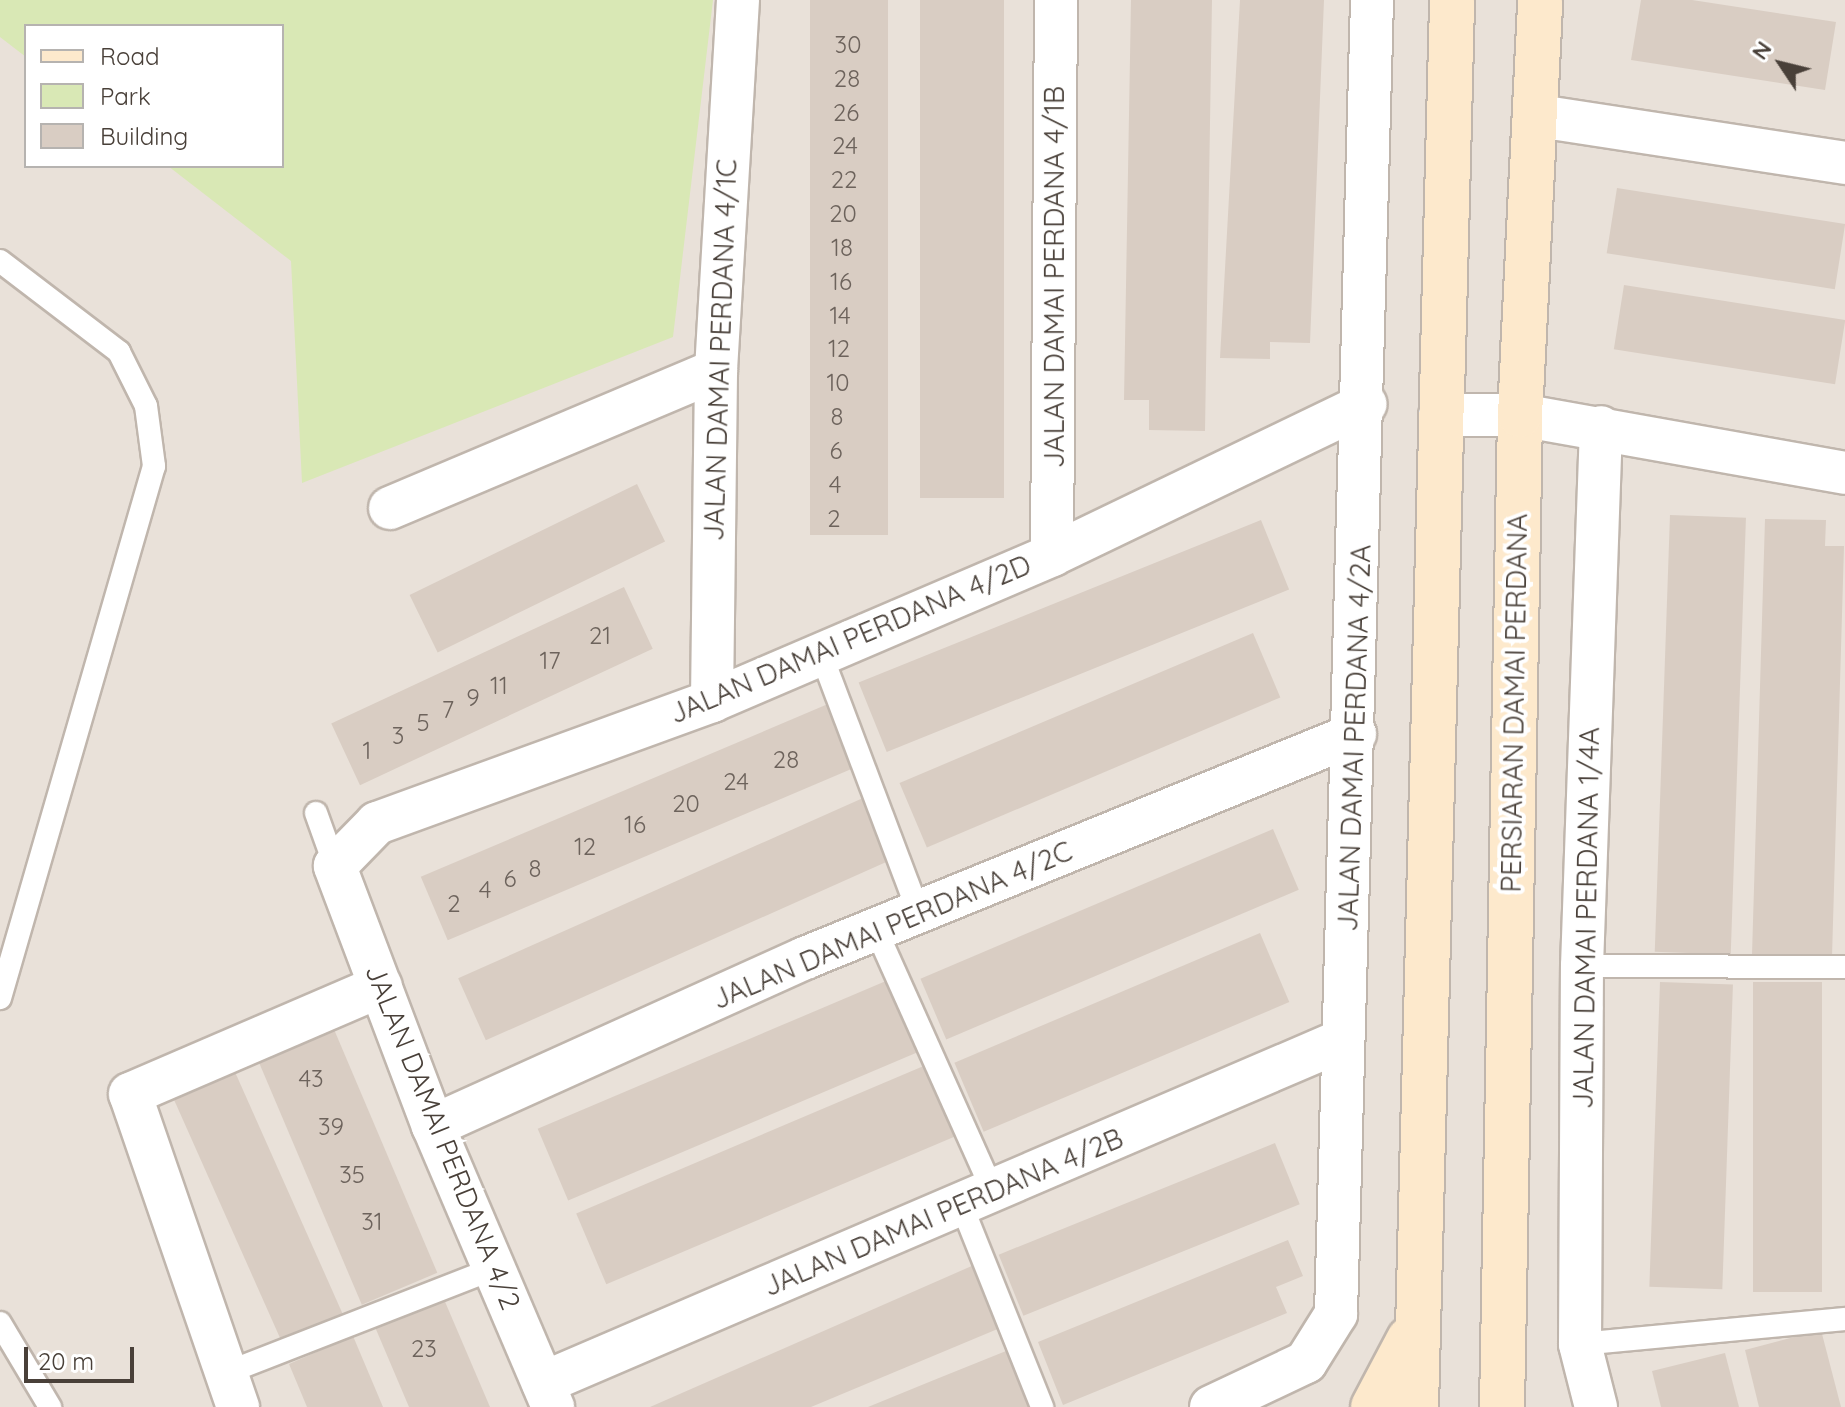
<!DOCTYPE html>
<html>
<head>
<meta charset="utf-8">
<style>
  body { margin:0 }
  #map { position:relative; width:1845px; height:1407px; overflow:hidden; background:#f5f0eb; font-family:Quicksand,sans-serif }
  div>[style] { position:absolute }
  [style*='--x'] { left:calc(var(--x)*1px); top:calc(var(--y)*1px); width:calc(var(--w)*1px); rotate:calc(var(--a)*1deg) }
  .residential>* { inset:0; background:#e9e1d9 }
  .green>* { inset:0; background:#d9e8b5 }
  .building>* { inset:0; background:#d9cdc3; transform-origin:0 0 }
  .roads { filter:drop-shadow(2px 0 #c0b6ad) drop-shadow(-2px 0 #c0b6ad) drop-shadow(0 2px #c0b6ad) drop-shadow(0 -2px #c0b6ad) }
  .service>* { height:22px; margin:-11px; padding:0 11px; transform-origin:11px; border-radius:11px; background:#fff }
  .minor>* { height:42px; margin:-21px; padding:0 21px; transform-origin:21px; border-radius:21px; background:#fff }
  .secondary>* { height:44px; margin:-22px; padding:0 22px; transform-origin:22px; border-radius:22px; background:#fde9cc }
  span { translate:-50% -50%; white-space:nowrap; text-align:center; line-height:1.15; -webkit-text-stroke:8px #fff; paint-order:stroke }
  .number-label { font-size:24px; color:#6d635c }
  .number-label span { -webkit-text-stroke-width:0 }
  .street-label { font-size:28px; color:#494039 }
  .legend { position:absolute; left:24px; top:24px; width:260px; height:144px; box-sizing:border-box; background:#fff; border:2px solid #b6b3b0; margin:0; padding:10px 14px; list-style:none; font-size:24px; color:#494039 }
  .legend li { display:flex; align-items:center; gap:16px; height:40px }
  .legend b { width:40px; border:2px solid #b6b3b0 }
  .north { position:absolute; left:1741px; top:24px; width:80px; height:80px; -webkit-text-stroke:6px #fff; paint-order:stroke; rotate:305deg; font-size:22px; font-weight:700; line-height:32px; text-align:center; color:#494039 }
  .north::after { content:''; display:block; margin:auto; width:28px; height:36px; background:#494039; clip-path:polygon(50% 0,100% 100%,50% 72%,0 100%) }
  .scale { position:absolute; left:24px; top:1347px; width:110px; height:36px; box-sizing:border-box; border:4px solid #494039; border-top:0; padding-left:10px; font-size:24px; line-height:28px; white-space:nowrap; color:#494039; -webkit-text-stroke:6px #fff; paint-order:stroke }
</style>
</head>
<body>
<div id="map">
  <div class="residential">
    <i style="clip-path:polygon(evenodd,0 0,1845px 0,1845px 1407px,0 1407px,0 0,26px 26px,282px 26px,282px 166px,26px 166px,26px 26px)"></i>
  </div>
  <div class="green">
    <i style="clip-path:polygon(0 0,713px 0,673px 337px,302px 483px,291px 261px,168px 166px,282px 166px,282px 26px,26px 26px,26px 57px,0 37px)"></i>
  </div>
  <div class="building">
    <i style="left:810px;top:0;width:78px;height:535px"></i>
    <i style="left:920px;top:0;width:84px;height:498px"></i>
    <i style="clip-path:polygon(1131px 0,1212px 0,1205px 431px,1149px 430px,1149px 400px,1124px 400px)"></i>
    <i style="clip-path:polygon(1240px 0,1324px 0,1310px 343px,1270px 342px,1270px 359px,1220px 358px)"></i>
    <i style="clip-path:polygon(1641px 0,1692px 0,1836px 22px,1825px 90px,1631px 60px)"></i>
    <i style="left:1617px;top:188px;width:231px;height:66px;rotate:9deg"></i>
    <i style="left:1624px;top:285px;width:224px;height:65px;rotate:9deg"></i>
    <i style="left:637px;top:484px;width:64px;height:253px;rotate:64deg"></i>
    <i style="left:1670px;top:515px;width:76px;height:437px;rotate:2deg"></i>
    <i style="clip-path:polygon(1765px 519px,1826px 520px,1825px 546px,1844px 546px,1832px 957px,1752px 955px)"></i>
    <i style="left:1261px;top:520px;width:75px;height:434px;rotate:68deg"></i>
    <i style="left:624px;top:587px;width:68px;height:323px;rotate:65deg"></i>
    <i style="left:1253px;top:633px;width:70px;height:384px;rotate:67deg"></i>
    <i style="left:835px;top:701px;width:69px;height:450px;rotate:67deg"></i>
    <i style="left:872px;top:794px;width:68px;height:453px;rotate:66deg"></i>
    <i style="left:1273px;top:829px;width:66px;height:383px;rotate:67deg"></i>
    <i style="left:1260px;top:933px;width:75px;height:332px;rotate:67deg"></i>
    <i style="left:893px;top:978px;width:78px;height:386px;rotate:67deg"></i>
    <i style="left:1660px;top:982px;width:73px;height:305px;rotate:2deg"></i>
    <i style="left:1753px;top:982px;width:69px;height:310px"></i>
    <i style="left:333px;top:1027px;width:267px;height:82px;rotate:67deg"></i>
    <i style="left:926px;top:1065px;width:77px;height:380px;rotate:67deg"></i>
    <i style="left:235px;top:1072px;width:267px;height:67px;rotate:66deg"></i>
    <i style="left:1275px;top:1143px;width:66px;height:298px;rotate:68deg"></i>
    <i style="clip-path:polygon(1288px 1240px,1303px 1276px,1276px 1287px,1287px 1313px,1063px 1405px,1038px 1342px)"></i>
    <i style="clip-path:polygon(974px 1265px,1000px 1328px,811px 1407px,650px 1407px)"></i>
    <i style="clip-path:polygon(443px 1297px,490px 1407px,409px 1407px,375px 1327px)"></i>
    <i style="clip-path:polygon(1821px 1330px,1841px 1407px,1759px 1407px,1745px 1350px)"></i>
    <i style="clip-path:polygon(353px 1336px,383px 1407px,307px 1407px,289px 1364px)"></i>
    <i style="clip-path:polygon(1011px 1349px,1034px 1407px,868px 1407px,934px 1380px)"></i>
    <i style="clip-path:polygon(1725px 1353px,1739px 1407px,1661px 1407px,1652px 1371px)"></i>
  </div>
  <div class="roads">
    <div class="service">
      <i style="--x:0;--y:261;--w:150;--a:37.4"></i>
      <i style="--x:119;--y:352;--w:60;--a:63.4"></i>
      <i style="--x:146;--y:406;--w:61;--a:82.4"></i>
      <i style="--x:154;--y:466;--w:554;--a:106.14"></i>
      <i style="--x:821;--y:654;--w:277;--a:69.3"></i>
      <i style="--x:316;--y:813;--w:56;--a:70.3"></i>
      <i style="--x:876;--y:930;--w:286;--a:65.9"></i>
      <i style="--x:1582;--y:966;--w:263;--a:0.2"></i>
      <i style="--x:961;--y:1204;--w:219;--a:68.2"></i>
      <i style="--x:0;--y:1323;--w:98;--a:59.2"></i>
      <i style="--x:1580;--y:1344;--w:266;--a:-5.4"></i>
      <i style="--x:226;--y:1373;--w:289;--a:-21.3"></i>
    </div>
    <div class="minor">
      <i style="--x:1538;--y:116;--w:311;--a:8.7"></i>
      <i style="--x:1440;--y:415;--w:80;--a:0"></i>
      <i style="--x:1520;--y:415;--w:330;--a:10.1"></i>
      <i style="--x:390;--y:508;--w:354;--a:-22.9"></i>
      <i style="--x:1052;--y:555;--w:555;--a:-89.59"></i>
      <i style="--x:712;--y:701;--w:331;--a:-89.3"></i>
      <i style="--x:716;--y:370;--w:371;--a:-86.6"></i>
      <i style="--x:433;--y:1126;--w:408;--a:-24.3"></i>
      <i style="--x:805;--y:958;--w:594;--a:-22.16"></i>
      <i style="--x:543;--y:1383;--w:870;--a:-23.21"></i>
      <i style="--x:238;--y:1407;--w:331;--a:-109"></i>
      <i style="--x:130;--y:1094;--w:273;--a:-23.3"></i>
      <i style="--x:553;--y:1407;--w:306;--a:-113.1"></i>
      <i style="--x:433;--y:1126;--w:278;--a:-110.7"></i>
      <i style="--x:335;--y:866;--w:60;--a:-45.7"></i>
      <i style="--x:377;--y:823;--w:357;--a:-20"></i>
      <i style="--x:712;--y:701;--w:370;--a:-23.2"></i>
      <i style="--x:1052;--y:555;--w:348;--a:-25.7"></i>
      <i style="--x:1211;--y:1407;--w:105;--a:-25.3"></i>
      <i style="--x:1306;--y:1362;--w:57;--a:-58"></i>
      <i style="--x:1336;--y:1314;--w:1314;--a:-88.43"></i>
      <i style="--x:1596;--y:1407;--w:65;--a:-104.3"></i>
      <i style="--x:1580;--y:1344;--w:378;--a:-89.7"></i>
      <i style="--x:1582;--y:966;--w:539;--a:-87.98"></i>
    </div>
    <div class="secondary">
      <i style="--x:1373;--y:1407;--w:77;--a:-62.1"></i>
      <i style="--x:1416;--y:1407;--w:1407;--a:-88.53"></i>
      <i style="--x:1502;--y:1407;--w:992;--a:-88.96"></i>
      <i style="--x:1520;--y:415;--w:415;--a:-87.2"></i>
    </div>
  </div>
  <div class="number-label">
    <span style="left:848px;top:45px">30</span>
    <span style="left:847px;top:79px">28</span>
    <span style="left:846px;top:113px">26</span>
    <span style="left:845px;top:146px">24</span>
    <span style="left:844px;top:180px">22</span>
    <span style="left:843px;top:214px">20</span>
    <span style="left:842px;top:248px">18</span>
    <span style="left:841px;top:282px">16</span>
    <span style="left:840px;top:316px">14</span>
    <span style="left:839px;top:349px">12</span>
    <span style="left:838px;top:383px">10</span>
    <span style="left:837px;top:417px">8</span>
    <span style="left:836px;top:451px">6</span>
    <span style="left:835px;top:485px">4</span>
    <span style="left:834px;top:519px">2</span>
    <span style="left:600px;top:636px">21</span>
    <span style="left:550px;top:661px">17</span>
    <span style="left:499px;top:686px">11</span>
    <span style="left:473px;top:698px">9</span>
    <span style="left:448px;top:710px">7</span>
    <span style="left:423px;top:723px">5</span>
    <span style="left:398px;top:736px">3</span>
    <span style="left:367px;top:751px">1</span>
    <span style="left:786px;top:760px">28</span>
    <span style="left:736px;top:782px">24</span>
    <span style="left:686px;top:804px">20</span>
    <span style="left:635px;top:825px">16</span>
    <span style="left:585px;top:847px">12</span>
    <span style="left:535px;top:869px">8</span>
    <span style="left:510px;top:879px">6</span>
    <span style="left:485px;top:890px">4</span>
    <span style="left:454px;top:904px">2</span>
    <span style="left:311px;top:1079px">43</span>
    <span style="left:331px;top:1127px">39</span>
    <span style="left:352px;top:1175px">35</span>
    <span style="left:372px;top:1222px">31</span>
    <span style="left:424px;top:1349px">23</span>
  </div>
  <div class="street-label">
    <span style="left:1054px;top:277px;rotate:-90deg">JALAN DAMAI PERDANA 4/1B</span>
    <span style="left:720px;top:350px;rotate:-88deg">JALAN DAMAI PERDANA 4/1C</span>
    <span style="left:850px;top:639px;rotate:-23deg">JALAN DAMAI PERDANA 4/2D</span>
    <span style="left:1514px;top:703px;rotate:-89deg">PERSIARAN DAMAI PERDANA</span>
    <span style="left:1354px;top:738px;rotate:-88deg">JALAN DAMAI PERDANA 4/2A</span>
    <span style="left:1586px;top:918px;rotate:-89deg">JALAN DAMAI PERDANA 1/4A</span>
    <span style="left:892px;top:925px;rotate:-23deg">JALAN DAMAI PERDANA 4/2C</span>
    <span style="left:443px;top:1137px;rotate:68deg">JALAN DAMAI PERDANA 4/2</span>
    <span style="left:943px;top:1212px;rotate:-23deg">JALAN DAMAI PERDANA 4/2B</span>
  </div>
  <ul class="legend">
  <li><b style="height:10px;background:#fde9cc"></b>Road</li>
  <li><b style="height:22px;background:#d9e8b5"></b>Park</li>
  <li><b style="height:22px;background:#d9cdc3"></b>Building</li>
  </ul>
  <div class="north">N</div>
  <div class="scale">20 m</div>
</div>
</body>
</html>
